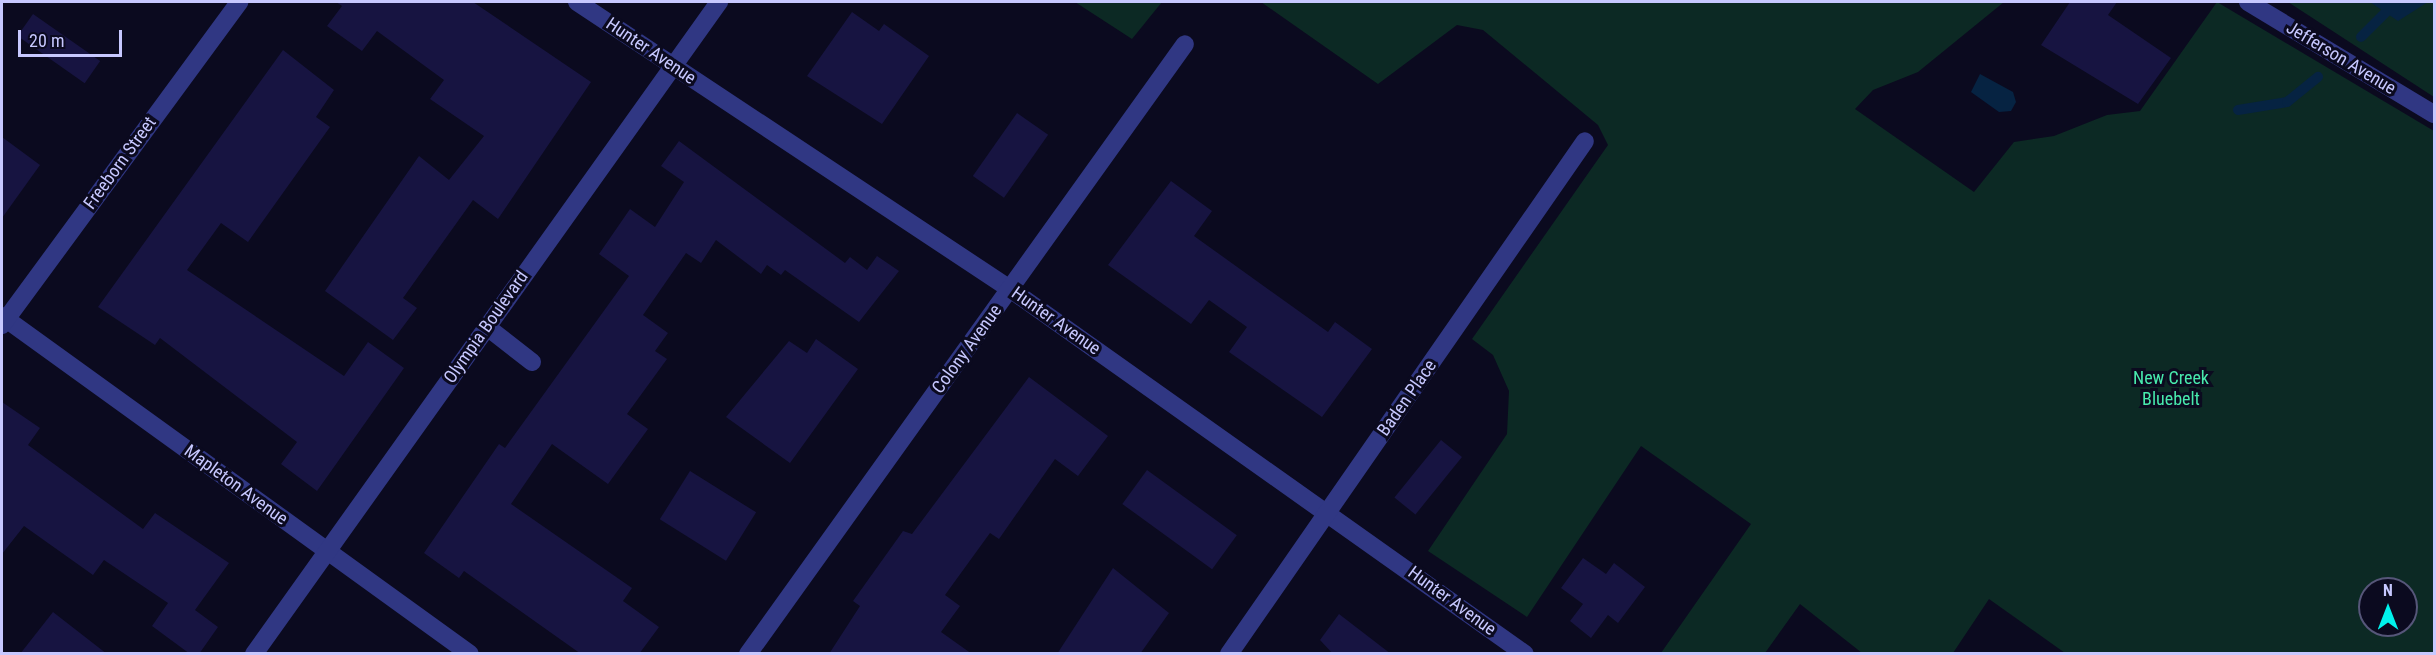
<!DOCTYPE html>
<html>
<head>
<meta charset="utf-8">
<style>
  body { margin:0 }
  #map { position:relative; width:2436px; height:655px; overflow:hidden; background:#0b0a1f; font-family:"Roboto Condensed",sans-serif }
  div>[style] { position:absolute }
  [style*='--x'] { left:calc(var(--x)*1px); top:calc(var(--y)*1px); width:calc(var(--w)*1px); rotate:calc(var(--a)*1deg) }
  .green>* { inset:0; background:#0c2924 }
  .water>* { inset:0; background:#062342 }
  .stream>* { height:10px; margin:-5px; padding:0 5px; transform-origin:5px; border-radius:5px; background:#062342 }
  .building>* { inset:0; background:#171441; transform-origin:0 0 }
  .street>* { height:18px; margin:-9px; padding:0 9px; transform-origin:9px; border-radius:9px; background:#303783 }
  span { translate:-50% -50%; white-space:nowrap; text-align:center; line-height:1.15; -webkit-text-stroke:6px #0b0a1f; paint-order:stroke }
  .street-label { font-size:18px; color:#c7c8ff }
  .park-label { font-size:18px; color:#48eaad }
  .frame { position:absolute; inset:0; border:3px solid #c7c8ff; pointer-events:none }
  .north { position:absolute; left:2358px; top:577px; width:60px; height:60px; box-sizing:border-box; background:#0b0a1f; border:2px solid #565679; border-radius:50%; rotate:0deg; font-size:16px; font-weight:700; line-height:24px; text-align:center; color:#c7c8ff }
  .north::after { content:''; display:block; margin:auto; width:21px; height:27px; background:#00f2ec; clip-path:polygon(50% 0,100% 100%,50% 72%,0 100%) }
  .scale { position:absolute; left:18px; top:30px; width:104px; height:27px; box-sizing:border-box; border:3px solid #c7c8ff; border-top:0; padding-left:8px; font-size:18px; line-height:21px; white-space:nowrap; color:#c7c8ff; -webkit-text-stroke:4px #0b0a1f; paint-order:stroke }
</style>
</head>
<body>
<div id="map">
  <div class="green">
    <i style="clip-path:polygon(1075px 2px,1162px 2px,1132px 39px)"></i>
    <i style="clip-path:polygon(evenodd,1261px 2px,2004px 2px,1918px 72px,1873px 90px,1855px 109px,1974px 192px,2014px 142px,2054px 136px,2107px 115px,2140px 111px,2217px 2px,2434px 131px,2434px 653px,2065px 653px,1989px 599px,1953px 653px,1862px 653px,1800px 604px,1765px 653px,1661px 653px,1751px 524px,1641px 446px,1527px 617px,1428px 551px,1507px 434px,1509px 391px,1493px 355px,1472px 339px,1608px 145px,1598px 125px,1483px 30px,1457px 25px,1378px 84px,1261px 2px,2370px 589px,2406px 589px,2406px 625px,2370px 625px,2370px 589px)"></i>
    <i style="clip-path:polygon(2287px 2px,2434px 2px,2434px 97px,2288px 2px)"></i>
  </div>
  <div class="water">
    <i style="clip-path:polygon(2370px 2px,2428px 2px,2398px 21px)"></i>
    <i style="clip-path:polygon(1980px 74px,2013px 92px,2016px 102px,2011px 111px,1999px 112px,1971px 92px)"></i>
  </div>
  <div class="stream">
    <i style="--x:2361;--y:37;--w:49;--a:-45"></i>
    <i style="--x:2238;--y:110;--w:50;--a:-9.3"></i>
    <i style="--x:2287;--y:102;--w:40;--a:-39"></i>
  </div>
  <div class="building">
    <i style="clip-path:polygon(336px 2px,473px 2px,591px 82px,498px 219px,473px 200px,403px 298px,417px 308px,393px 340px,325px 291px,419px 156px,449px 180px,484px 136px,430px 99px,444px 80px,377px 31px,362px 51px,327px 26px,342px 6px)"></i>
    <i style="clip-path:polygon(2070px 2px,2117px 2px,2108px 15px,2171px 58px,2138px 104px,2041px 45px)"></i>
    <i style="clip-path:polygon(852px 12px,879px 31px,884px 24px,929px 56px,882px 124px,807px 76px)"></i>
    <i style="left:33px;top:14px;width:82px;height:27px;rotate:35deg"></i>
    <i style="clip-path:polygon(283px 50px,334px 90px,316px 117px,330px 127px,248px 242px,221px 223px,187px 270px,344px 376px,368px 342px,404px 368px,317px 491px,281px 464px,297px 442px,160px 338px,155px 345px,98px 307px)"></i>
    <i style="left:1017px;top:113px;width:38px;height:77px;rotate:35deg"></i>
    <i style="clip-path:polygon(2px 137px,40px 165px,2px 218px)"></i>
    <i style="clip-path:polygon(679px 141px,845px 263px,850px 257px,867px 270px,877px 256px,899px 271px,859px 322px,785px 270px,781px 275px,767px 265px,761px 274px,716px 240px,701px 263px,686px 253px,643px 315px,668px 333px,655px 351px,667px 359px,627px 414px,648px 429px,608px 484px,552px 444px,511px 504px,632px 588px,623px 601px,659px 627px,639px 654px,581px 654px,464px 571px,459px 578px,424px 553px,499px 444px,505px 448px,629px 276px,599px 254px,630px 209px,655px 227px,684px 182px,661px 166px)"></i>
    <i style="clip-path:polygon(1171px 181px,1212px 211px,1194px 236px,1328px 332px,1335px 322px,1372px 349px,1322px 417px,1229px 352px,1247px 327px,1209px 300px,1191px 324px,1108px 265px)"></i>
    <i style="clip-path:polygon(816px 339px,858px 369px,790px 463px,726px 417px,789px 341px,807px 353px)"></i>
    <i style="clip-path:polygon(1029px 377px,1108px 436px,1078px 476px,1055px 459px,999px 539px,990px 533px,945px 595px,960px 606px,941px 632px,972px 654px,829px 654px,860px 606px,853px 601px,903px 531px,912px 534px)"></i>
    <i style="clip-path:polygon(2px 402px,40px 428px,28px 445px,143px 529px,155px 513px,229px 563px,195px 610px,218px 627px,199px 654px,190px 654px,152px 626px,168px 603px,104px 560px,93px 575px,24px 526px,2px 554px)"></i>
    <i style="left:1441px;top:440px;width:27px;height:74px;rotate:39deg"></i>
    <i style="left:1147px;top:470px;width:111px;height:42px;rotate:36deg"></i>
    <i style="left:690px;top:471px;width:78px;height:57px;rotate:32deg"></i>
    <i style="clip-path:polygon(1583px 558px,1606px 574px,1614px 563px,1645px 587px,1618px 623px,1608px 615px,1591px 638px,1570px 621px,1583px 604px,1561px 588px)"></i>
    <i style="clip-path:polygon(1113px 568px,1169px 613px,1140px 654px,1057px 654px)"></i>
    <i style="clip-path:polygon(53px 612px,107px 654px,20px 654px)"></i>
    <i style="clip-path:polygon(1339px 614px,1391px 654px,1333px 654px,1320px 640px)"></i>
  </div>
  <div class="street">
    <i style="--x:577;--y:2;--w:519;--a:33.54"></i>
    <i style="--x:1010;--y:289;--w:631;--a:35.33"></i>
    <i style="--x:2248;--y:2;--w:217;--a:31.1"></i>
    <i style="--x:2;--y:316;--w:577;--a:35.84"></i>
    <i style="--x:2;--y:325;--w:401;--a:-53.7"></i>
    <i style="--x:487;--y:327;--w:57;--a:37.9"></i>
    <i style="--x:254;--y:654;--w:801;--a:-54.5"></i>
    <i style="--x:748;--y:654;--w:750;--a:-54.38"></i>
    <i style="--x:1229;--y:654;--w:624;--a:-55.24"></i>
  </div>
  <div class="street-label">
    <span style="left:651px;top:51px;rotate:34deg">Hunter Avenue</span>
    <span style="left:2341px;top:58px;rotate:31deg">Jefferson Avenue</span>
    <span style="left:120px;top:163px;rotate:-54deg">Freeborn Street</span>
    <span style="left:1056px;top:321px;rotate:35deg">Hunter Avenue</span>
    <span style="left:486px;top:327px;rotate:-55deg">Olympia Boulevard</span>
    <span style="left:967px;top:349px;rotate:-54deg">Colony Avenue</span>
    <span style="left:1407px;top:398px;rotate:-55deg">Baden Place</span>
    <span style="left:236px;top:485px;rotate:36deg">Mapleton Avenue</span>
    <span style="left:1452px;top:601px;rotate:36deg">Hunter Avenue</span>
  </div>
  <div class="park-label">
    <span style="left:2171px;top:389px">New Creek<br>Bluebelt</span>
  </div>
  <div class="frame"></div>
  <div class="north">N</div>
  <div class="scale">20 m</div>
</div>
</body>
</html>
